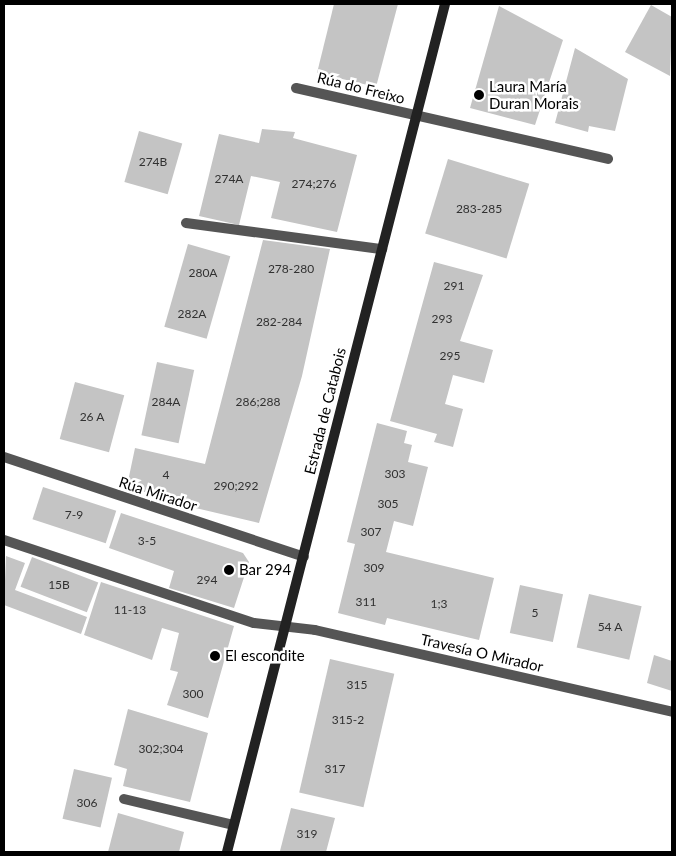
<!DOCTYPE html>
<html>
<head>
<meta charset="utf-8">
<style>
  body { margin:0 }
  #map { position:relative; width:676px; height:856px; overflow:hidden; background:#fff; font-family:Lato,sans-serif }
  div>[style] { position:absolute }
  [style*='--x'] { left:calc(var(--x)*1px); top:calc(var(--y)*1px); width:calc(var(--w)*1px); rotate:calc(var(--a)*1deg) }
  .building>* { inset:0; background:#c4c4c4; transform-origin:0 0 }
  .minor>* { height:10px; margin:-5px; padding:0 5px; transform-origin:5px; border-radius:5px; background:#555 }
  .secondary>* { height:10px; margin:-5px; padding:0 5px; transform-origin:5px; border-radius:5px; background:#222 }
  .dots>* { width:14px; height:14px; translate:-50% -50%; box-sizing:border-box; border:2px solid #fff; border-radius:50% }
  span { translate:-50% -50%; white-space:nowrap; text-align:center; line-height:1.15; -webkit-text-stroke:5px #fff; paint-order:stroke }
  .number-label { font-size:12px; color:#313131 }
  .number-label span { -webkit-text-stroke-width:0 }
  .poi-label { font-size:15px; color:#000 }
  .left { translate:0 -50%; text-align:left }
  .street-label { font-size:15px; color:#000 }
  .frame { position:absolute; inset:0; border:5px solid #000; pointer-events:none }
</style>
</head>
<body>
<div id="map">
  <div class="building">
    <i style="clip-path:polygon(334px 4px,398px 4px,376px 87px,317px 73px)"></i>
    <i style="clip-path:polygon(651px 5px,672px 17px,670px 76px,625px 52px)"></i>
    <i style="clip-path:polygon(499px 6px,563px 40px,535px 125px,470px 108px)"></i>
    <i style="clip-path:polygon(575px 48px,628px 79px,615px 131px,589px 126px,588px 132px,555px 123px)"></i>
    <i style="clip-path:polygon(262px 129px,295px 132px,293px 138px,357px 155px,337px 232px,271px 218px,280px 182px,251px 176px,239px 225px,199px 216px,219px 134px,259px 143px)"></i>
    <i style="left:139px;top:131px;width:45px;height:53px;rotate:16deg"></i>
    <i style="left:448px;top:159px;width:85px;height:78px;rotate:17deg"></i>
    <i style="clip-path:polygon(263px 240px,330px 249px,302px 376px,259px 523px,183px 505px,127px 486px,135px 448px,205px 464px)"></i>
    <i style="left:188px;top:244px;width:44px;height:86px;rotate:16deg"></i>
    <i style="clip-path:polygon(434px 262px,483px 275px,460px 341px,493px 350px,484px 383px,453px 375px,445px 404px,463px 409px,453px 447px,434px 442px,437px 434px,390px 421px)"></i>
    <i style="left:157px;top:362px;width:38px;height:75px;rotate:12deg"></i>
    <i style="left:75px;top:382px;width:51px;height:59px;rotate:15deg"></i>
    <i style="clip-path:polygon(377px 423px,407px 431px,404px 443px,412px 445px,408px 462px,428px 467px,413px 526px,394px 521px,386px 552px,494px 578px,479px 640px,387px 618px,385px 625px,338px 613px,355px 544px,347px 542px)"></i>
    <i style="left:43px;top:487px;width:77px;height:34px;rotate:18deg"></i>
    <i style="clip-path:polygon(121px 513px,243px 553px,249px 562px,234px 608px,169px 588px,174px 571px,109px 548px)"></i>
    <i style="clip-path:polygon(6px 556px,25px 563px,15px 590px,87px 617px,81px 634px,4px 605px)"></i>
    <i style="left:32px;top:557px;width:71px;height:32px;rotate:21deg"></i>
    <i style="clip-path:polygon(101px 582px,234px 626px,208px 718px,167px 705px,178px 672px,170px 670px,179px 633px,162px 628px,152px 660px,84px 635px)"></i>
    <i style="left:520px;top:585px;width:44px;height:49px;rotate:12deg"></i>
    <i style="left:589px;top:594px;width:54px;height:55px;rotate:13deg"></i>
    <i style="clip-path:polygon(654px 655px,672px 661px,672px 691px,647px 683px)"></i>
    <i style="left:330px;top:659px;width:66px;height:137px;rotate:13deg"></i>
    <i style="clip-path:polygon(128px 709px,208px 733px,190px 802px,123px 786px,127px 769px,114px 765px)"></i>
    <i style="left:74px;top:769px;width:39px;height:51px;rotate:13deg"></i>
    <i style="clip-path:polygon(291px 808px,335px 818px,326px 852px,280px 851px)"></i>
    <i style="clip-path:polygon(118px 813px,184px 832px,179px 852px,108px 852px)"></i>
  </div>
  <div class="minor">
    <i style="--x:296;--y:88;--w:320;--a:12.8"></i>
    <i style="--x:186;--y:223;--w:198;--a:7.6"></i>
    <i style="--x:4;--y:457;--w:316;--a:18.4"></i>
    <i style="--x:4;--y:540;--w:263;--a:18.4"></i>
    <i style="--x:254;--y:623;--w:61;--a:6.5"></i>
    <i style="--x:315;--y:630;--w:366;--a:12.9"></i>
    <i style="--x:124;--y:799;--w:112;--a:13.4"></i>
  </div>
  <div class="secondary">
    <i style="--x:227;--y:852;--w:876;--a:-75.58"></i>
  </div>
  <div class="dots">
    <i style="left:479px;top:95px;background:#000"></i>
    <i style="left:229px;top:570px;background:#000"></i>
    <i style="left:215px;top:656px;background:#000"></i>
  </div>
  <div class="number-label">
    <span style="left:153px;top:162px">274B</span>
    <span style="left:229px;top:179px">274A</span>
    <span style="left:314px;top:184px">274;276</span>
    <span style="left:479px;top:209px">283-285</span>
    <span style="left:291px;top:269px">278-280</span>
    <span style="left:203px;top:273px">280A</span>
    <span style="left:454px;top:286px">291</span>
    <span style="left:192px;top:314px">282A</span>
    <span style="left:442px;top:319px">293</span>
    <span style="left:279px;top:322px">282-284</span>
    <span style="left:450px;top:356px">295</span>
    <span style="left:166px;top:402px">284A</span>
    <span style="left:258px;top:402px">286;288</span>
    <span style="left:92px;top:417px">26 A</span>
    <span style="left:395px;top:474px">303</span>
    <span style="left:166px;top:475px">4</span>
    <span style="left:236px;top:486px">290;292</span>
    <span style="left:388px;top:504px">305</span>
    <span style="left:74px;top:515px">7-9</span>
    <span style="left:371px;top:532px">307</span>
    <span style="left:147px;top:541px">3-5</span>
    <span style="left:374px;top:568px">309</span>
    <span style="left:207px;top:580px">294</span>
    <span style="left:59px;top:585px">15B</span>
    <span style="left:366px;top:602px">311</span>
    <span style="left:439px;top:604px">1;3</span>
    <span style="left:130px;top:610px">11-13</span>
    <span style="left:535px;top:613px">5</span>
    <span style="left:610px;top:627px">54 A</span>
    <span style="left:357px;top:685px">315</span>
    <span style="left:193px;top:694px">300</span>
    <span style="left:348px;top:720px">315-2</span>
    <span style="left:161px;top:749px">302;304</span>
    <span style="left:335px;top:769px">317</span>
    <span style="left:87px;top:803px">306</span>
    <span style="left:307px;top:834px">319</span>
  </div>
  <div class="poi-label">
    <span class="left" style="left:489px;top:95px">Laura María<br>Duran Morais</span>
    <span class="left" style="left:239px;top:570px">Bar 294</span>
    <span class="left" style="left:225px;top:656px">El escondite</span>
  </div>
  <div class="street-label">
    <span style="left:361px;top:88px;rotate:14deg">Rúa do Freixo</span>
    <span style="left:325px;top:411px;rotate:-76deg">Estrada de Catabois</span>
    <span style="left:158px;top:494px;rotate:18deg">Rúa Mirador</span>
    <span style="left:482px;top:653px;rotate:13deg">Travesía O Mirador</span>
  </div>
  <div class="frame"></div>
</div>
</body>
</html>
